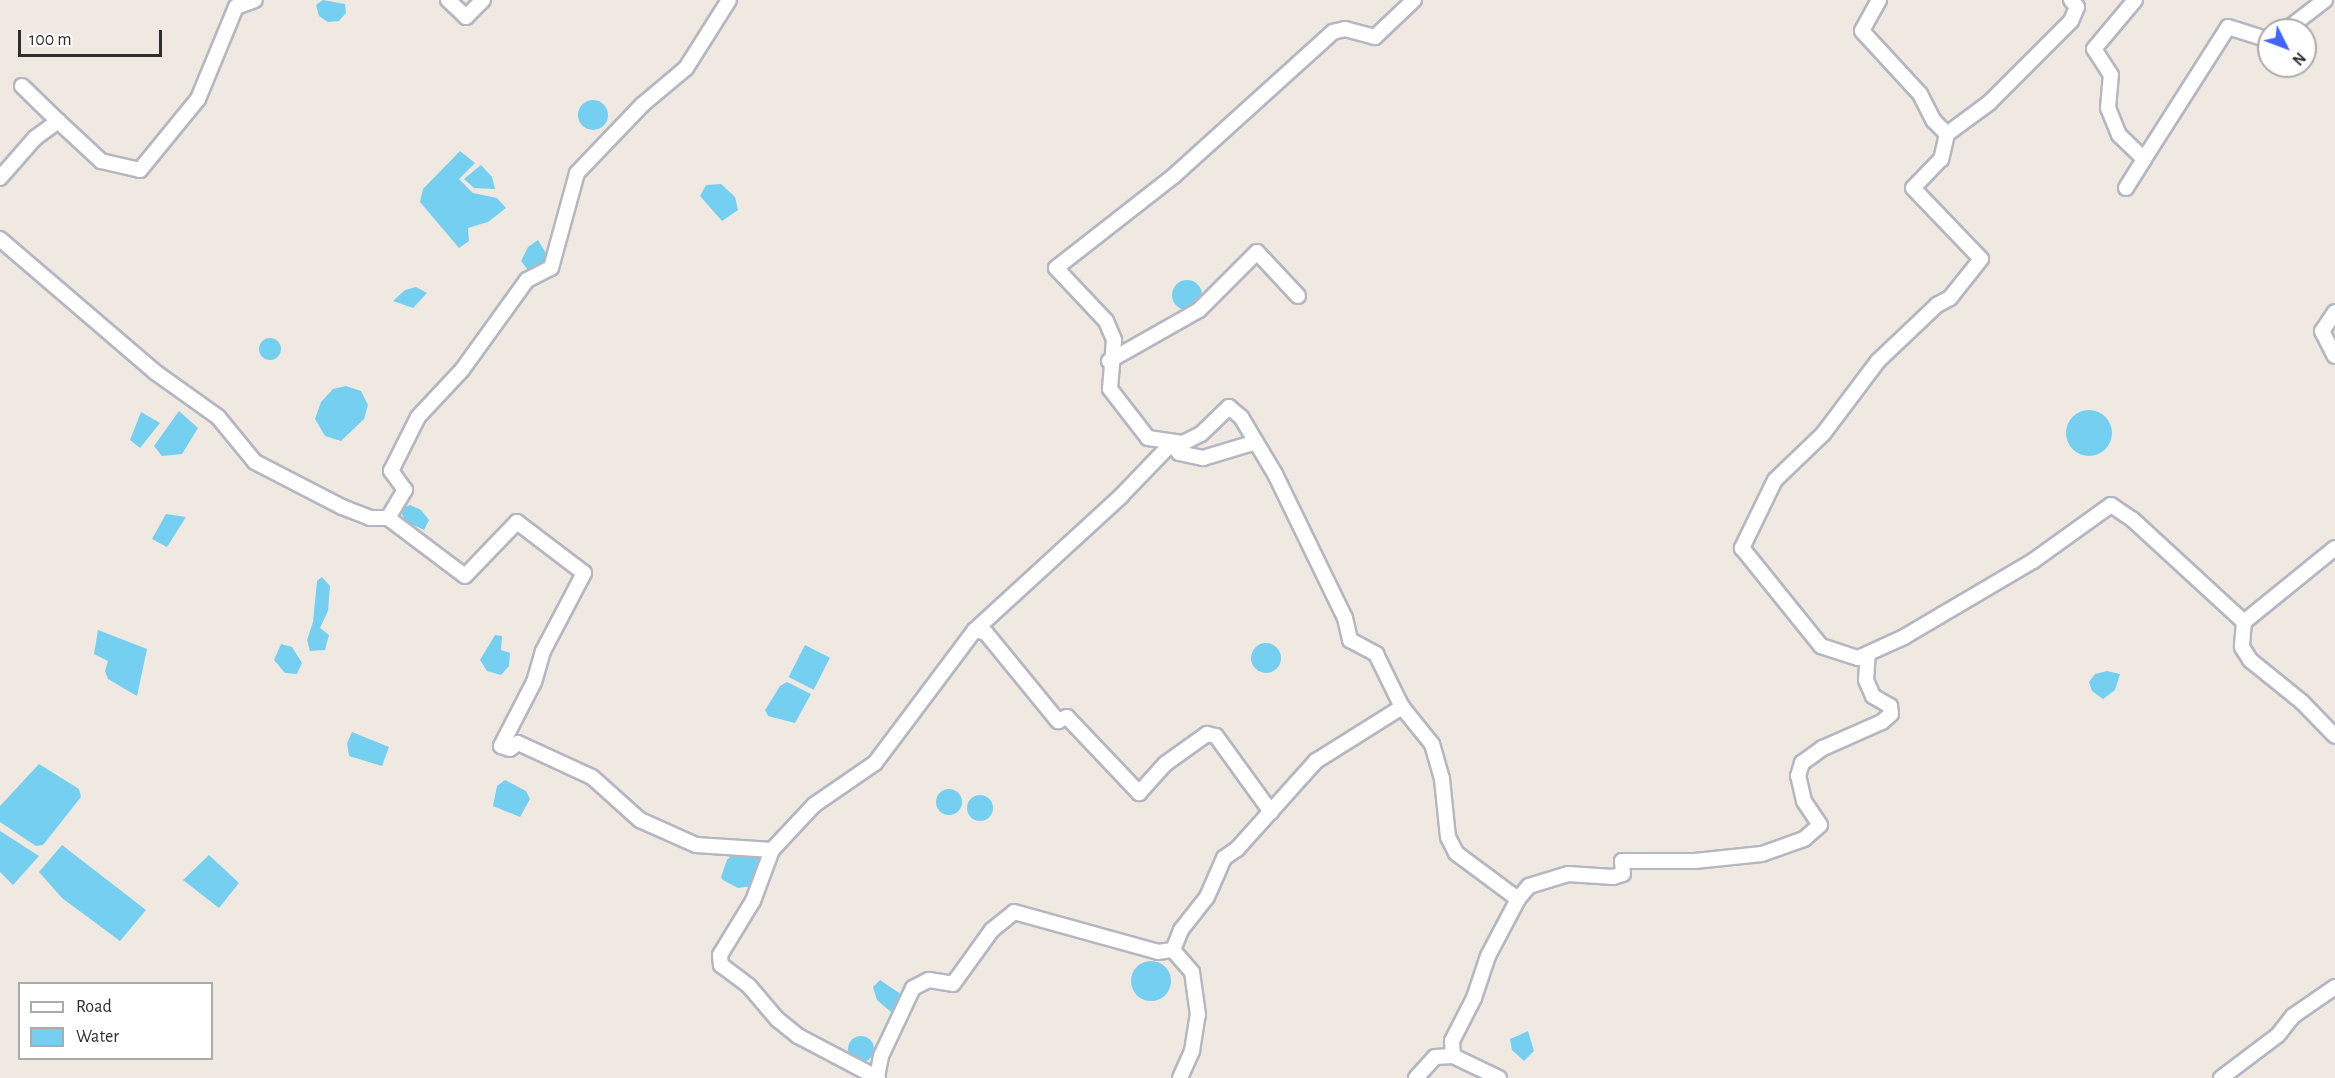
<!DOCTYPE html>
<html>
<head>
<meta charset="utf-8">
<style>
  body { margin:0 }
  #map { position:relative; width:2335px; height:1078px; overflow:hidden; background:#efe9e1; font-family:"Alegreya Sans",sans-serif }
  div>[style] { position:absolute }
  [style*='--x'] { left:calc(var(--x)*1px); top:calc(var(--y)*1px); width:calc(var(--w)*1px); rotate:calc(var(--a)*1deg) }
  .water>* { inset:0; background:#75cff0; transform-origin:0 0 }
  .round { border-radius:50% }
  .roads { filter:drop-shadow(2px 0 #b4b7c1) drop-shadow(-2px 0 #b4b7c1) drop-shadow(0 2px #b4b7c1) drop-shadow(0 -2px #b4b7c1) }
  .minor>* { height:14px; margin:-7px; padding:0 7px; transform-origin:7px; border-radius:7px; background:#fff }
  span { translate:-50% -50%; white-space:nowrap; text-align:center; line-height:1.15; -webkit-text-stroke:5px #fff; paint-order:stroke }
  .legend { position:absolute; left:18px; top:982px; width:195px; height:78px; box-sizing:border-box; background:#fff; border:2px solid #ababab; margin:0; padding:8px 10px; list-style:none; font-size:18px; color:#2e2e2e }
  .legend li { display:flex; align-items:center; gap:12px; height:30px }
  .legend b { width:30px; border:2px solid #ababab }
  .north { position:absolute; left:2257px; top:18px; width:60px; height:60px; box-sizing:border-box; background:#fff; border:2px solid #ababab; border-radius:50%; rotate:132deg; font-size:16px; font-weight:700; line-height:24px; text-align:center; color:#2e2e2e }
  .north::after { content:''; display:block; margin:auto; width:21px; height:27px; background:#4264fb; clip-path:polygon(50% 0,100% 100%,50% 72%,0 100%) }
  .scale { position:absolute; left:18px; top:30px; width:144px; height:27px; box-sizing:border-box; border:3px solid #2e2e2e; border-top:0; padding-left:8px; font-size:18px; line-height:21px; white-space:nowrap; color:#2e2e2e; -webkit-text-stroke:4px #fff; paint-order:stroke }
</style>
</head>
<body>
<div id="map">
  <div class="water">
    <i style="clip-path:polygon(323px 0,345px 4px,346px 13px,339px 21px,328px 22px,319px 16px,316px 5px)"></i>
    <i class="round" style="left:578px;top:100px;width:30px;height:30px"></i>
    <i style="clip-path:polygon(460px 151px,475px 163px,459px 179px,473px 193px,497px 198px,506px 208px,488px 222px,468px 228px,469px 241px,459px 248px,420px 202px,423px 189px)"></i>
    <i style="clip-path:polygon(481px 165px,492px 177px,495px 189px,474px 188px,464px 179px)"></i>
    <i style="clip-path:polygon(721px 184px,735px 197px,738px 210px,722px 221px,700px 196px,706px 185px)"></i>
    <i style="clip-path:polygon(538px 240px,547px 255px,546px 265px,538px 273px,528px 270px,521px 261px,528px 247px)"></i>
    <i class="round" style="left:1172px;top:280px;width:30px;height:30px"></i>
    <i style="clip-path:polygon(416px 287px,427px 293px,413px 308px,393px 301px,405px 290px)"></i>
    <i class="round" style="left:259px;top:338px;width:22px;height:22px"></i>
    <i style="clip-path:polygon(346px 386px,361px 391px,368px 405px,364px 419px,341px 441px,325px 436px,315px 419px,321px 402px,333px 389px)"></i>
    <i class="round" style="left:2066px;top:410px;width:46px;height:46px"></i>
    <i style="clip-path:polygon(179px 411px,198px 428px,182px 454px,162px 456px,154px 446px)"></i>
    <i style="clip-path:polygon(141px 412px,160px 423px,140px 448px,130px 440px)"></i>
    <i style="clip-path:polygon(410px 505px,421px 510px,429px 520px,424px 530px,405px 521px,400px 509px)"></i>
    <i style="clip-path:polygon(166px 514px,186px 517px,167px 547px,152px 539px)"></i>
    <i style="clip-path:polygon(322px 577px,330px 586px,328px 611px,320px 628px,329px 635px,325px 650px,310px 651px,307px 640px,313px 622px,317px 581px)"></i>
    <i style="clip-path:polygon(98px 630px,147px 649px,137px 696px,108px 679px,105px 671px,108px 661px,94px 654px)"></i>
    <i style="clip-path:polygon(495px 635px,502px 636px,501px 650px,510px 653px,509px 666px,501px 675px,487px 671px,480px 660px)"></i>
    <i class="round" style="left:1251px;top:643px;width:30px;height:30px"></i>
    <i style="clip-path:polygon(281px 644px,292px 647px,302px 663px,297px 674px,285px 673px,274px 660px)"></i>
    <i style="left:805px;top:645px;width:28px;height:36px;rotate:27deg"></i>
    <i style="clip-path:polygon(2107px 671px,2120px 674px,2115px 690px,2103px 699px,2092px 691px,2089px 682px,2095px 674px)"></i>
    <i style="clip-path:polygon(787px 682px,811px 694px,795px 723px,768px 716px,765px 710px,780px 686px)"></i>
    <i style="clip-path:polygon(352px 732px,389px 747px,382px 766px,349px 756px,347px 743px)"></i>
    <i style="clip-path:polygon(39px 764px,79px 789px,81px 797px,43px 845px,36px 846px,0 822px,0 806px)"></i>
    <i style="clip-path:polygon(505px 780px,526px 791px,530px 799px,520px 817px,493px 806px,497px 786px)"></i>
    <i class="round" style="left:936px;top:789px;width:26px;height:26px"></i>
    <i class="round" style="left:967px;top:795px;width:26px;height:26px"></i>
    <i style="clip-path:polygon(0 831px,39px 856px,13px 885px,0 872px)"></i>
    <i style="clip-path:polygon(62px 845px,146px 910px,120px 941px,62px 898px,39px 872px)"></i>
    <i style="clip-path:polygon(750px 852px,764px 857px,752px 886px,738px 888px,723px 880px,721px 877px,727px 860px,734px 853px)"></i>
    <i style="clip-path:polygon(209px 855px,239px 883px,219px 908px,183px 880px)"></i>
    <i class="round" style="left:1131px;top:961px;width:40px;height:40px"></i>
    <i style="clip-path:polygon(880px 980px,902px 995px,891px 1012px,877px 1000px,873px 987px)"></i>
    <i style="clip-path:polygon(1528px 1031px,1534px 1051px,1524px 1061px,1512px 1050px,1510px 1039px)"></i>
    <i class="round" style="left:848px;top:1036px;width:26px;height:26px"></i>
  </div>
  <div class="roads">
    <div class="minor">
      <i style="--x:448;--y:0;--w:25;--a:43"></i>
      <i style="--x:466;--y:17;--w:24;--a:-45"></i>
      <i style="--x:1414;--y:0;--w:54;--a:136.5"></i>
      <i style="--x:1375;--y:37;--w:31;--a:-165"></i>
      <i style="--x:1345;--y:29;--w:12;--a:166"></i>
      <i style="--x:1333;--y:32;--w:213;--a:137.9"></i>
      <i style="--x:1175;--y:175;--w:151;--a:142"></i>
      <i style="--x:1056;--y:268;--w:73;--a:46.7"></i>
      <i style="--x:1106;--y:321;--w:21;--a:67"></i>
      <i style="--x:1114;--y:340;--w:49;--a:94.7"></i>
      <i style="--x:1110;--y:389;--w:62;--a:52.2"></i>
      <i style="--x:1148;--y:438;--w:35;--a:8"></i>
      <i style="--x:1183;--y:443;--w:20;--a:-27"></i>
      <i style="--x:1201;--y:434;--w:39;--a:-44"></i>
      <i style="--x:1229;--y:407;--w:16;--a:40"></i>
      <i style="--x:1241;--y:417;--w:66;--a:59.2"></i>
      <i style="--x:1275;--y:474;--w:160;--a:64.1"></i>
      <i style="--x:1345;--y:618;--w:23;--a:77"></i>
      <i style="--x:1350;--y:640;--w:30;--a:28"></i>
      <i style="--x:1376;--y:654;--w:59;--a:63.9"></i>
      <i style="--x:1402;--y:707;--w:48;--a:51"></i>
      <i style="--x:1432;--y:744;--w:36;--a:74"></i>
      <i style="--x:1442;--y:779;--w:58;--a:84.1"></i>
      <i style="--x:1448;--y:837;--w:18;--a:63"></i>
      <i style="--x:1456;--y:853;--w:77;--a:36.6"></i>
      <i style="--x:1879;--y:0;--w:35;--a:119"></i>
      <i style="--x:1862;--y:31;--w:86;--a:47.4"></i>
      <i style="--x:1920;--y:94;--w:30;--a:63"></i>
      <i style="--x:1934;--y:121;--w:18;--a:45"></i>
      <i style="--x:2071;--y:0;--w:9;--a:49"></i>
      <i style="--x:2077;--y:7;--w:15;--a:113"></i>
      <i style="--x:2071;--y:21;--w:116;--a:135"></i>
      <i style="--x:1989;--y:103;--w:52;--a:143.6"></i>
      <i style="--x:1947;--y:134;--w:26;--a:103"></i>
      <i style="--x:1941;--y:159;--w:40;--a:134"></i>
      <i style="--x:1913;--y:188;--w:98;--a:46.2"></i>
      <i style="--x:1981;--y:259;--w:50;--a:128.5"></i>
      <i style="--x:1950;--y:298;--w:15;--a:152"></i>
      <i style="--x:1937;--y:305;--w:81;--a:136.5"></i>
      <i style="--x:1878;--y:361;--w:91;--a:127"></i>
      <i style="--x:1823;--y:434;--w:66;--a:136.2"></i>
      <i style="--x:1775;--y:480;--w:76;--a:115.9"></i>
      <i style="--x:1742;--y:548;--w:126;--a:51.1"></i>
      <i style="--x:1821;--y:646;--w:39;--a:18"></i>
      <i style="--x:1858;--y:658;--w:51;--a:-24.5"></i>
      <i style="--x:1904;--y:637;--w:150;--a:-30.5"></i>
      <i style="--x:2033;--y:561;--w:96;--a:-35.7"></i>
      <i style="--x:2111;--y:505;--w:25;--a:34"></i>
      <i style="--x:2132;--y:519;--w:152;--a:42.6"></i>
      <i style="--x:2286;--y:30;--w:49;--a:-37.6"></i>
      <i style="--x:22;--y:86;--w:50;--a:44.2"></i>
      <i style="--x:2144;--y:159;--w:156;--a:-57.5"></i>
      <i style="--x:2228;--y:27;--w:43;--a:17.6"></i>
      <i style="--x:0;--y:178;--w:53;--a:-48.8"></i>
      <i style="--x:35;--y:138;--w:29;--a:-36"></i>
      <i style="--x:58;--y:121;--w:59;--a:42.9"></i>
      <i style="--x:101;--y:161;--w:40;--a:13"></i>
      <i style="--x:140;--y:170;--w:92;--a:-50.8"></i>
      <i style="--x:198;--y:99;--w:100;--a:-67.6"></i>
      <i style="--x:236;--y:7;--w:20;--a:-20"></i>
      <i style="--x:2126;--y:188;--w:34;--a:-58"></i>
      <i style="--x:2144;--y:159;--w:35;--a:-136"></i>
      <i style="--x:2119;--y:135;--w:29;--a:-112"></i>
      <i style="--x:2108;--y:108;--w:33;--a:-85"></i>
      <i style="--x:2111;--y:75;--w:31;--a:-123"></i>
      <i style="--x:2094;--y:49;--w:64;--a:-50.1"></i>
      <i style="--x:0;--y:239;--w:204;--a:40.6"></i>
      <i style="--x:155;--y:372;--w:77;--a:35.5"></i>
      <i style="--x:218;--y:417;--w:58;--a:50.6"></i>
      <i style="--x:255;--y:462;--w:98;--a:27.3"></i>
      <i style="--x:342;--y:507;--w:30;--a:21"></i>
      <i style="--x:370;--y:518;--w:18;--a:0"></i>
      <i style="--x:388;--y:518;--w:96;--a:37"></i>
      <i style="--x:465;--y:576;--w:75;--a:-46.1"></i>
      <i style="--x:517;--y:522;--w:84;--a:37.3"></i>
      <i style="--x:584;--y:573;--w:88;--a:117.7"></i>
      <i style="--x:543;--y:651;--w:32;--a:106"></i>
      <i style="--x:534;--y:682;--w:72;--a:117.3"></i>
      <i style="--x:501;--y:746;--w:9;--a:18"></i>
      <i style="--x:510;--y:749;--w:10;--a:-37"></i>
      <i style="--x:518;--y:743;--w:81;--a:24.7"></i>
      <i style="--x:592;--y:777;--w:64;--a:41.9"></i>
      <i style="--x:640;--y:820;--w:61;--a:24.1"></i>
      <i style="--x:696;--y:845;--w:76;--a:3.8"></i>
      <i style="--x:2335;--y:312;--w:23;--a:124"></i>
      <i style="--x:2322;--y:331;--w:28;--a:63"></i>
      <i style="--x:1109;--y:361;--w:103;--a:-29.5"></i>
      <i style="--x:1199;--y:310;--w:82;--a:-45"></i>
      <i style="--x:1257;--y:252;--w:60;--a:47"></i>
      <i style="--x:388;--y:518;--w:33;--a:-59"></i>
      <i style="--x:405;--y:490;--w:24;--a:-126"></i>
      <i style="--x:391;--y:471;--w:60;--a:-63.4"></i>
      <i style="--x:418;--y:417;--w:64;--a:-46.9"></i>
      <i style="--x:462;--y:370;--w:111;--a:-54.2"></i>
      <i style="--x:527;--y:280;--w:27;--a:-27"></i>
      <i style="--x:551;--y:268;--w:98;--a:-74.7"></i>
      <i style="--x:577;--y:173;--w:94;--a:-46.3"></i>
      <i style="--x:642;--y:105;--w:57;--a:-40.1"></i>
      <i style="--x:686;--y:68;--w:80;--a:-57.7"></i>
      <i style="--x:2335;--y:548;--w:117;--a:140.9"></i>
      <i style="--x:2244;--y:622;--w:25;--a:95"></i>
      <i style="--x:2242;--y:647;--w:15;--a:58"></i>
      <i style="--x:2250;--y:660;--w:67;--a:38.9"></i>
      <i style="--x:2302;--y:702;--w:47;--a:45.9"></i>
      <i style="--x:975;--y:630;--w:11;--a:15"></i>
      <i style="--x:986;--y:633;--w:114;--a:50.7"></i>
      <i style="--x:1058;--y:721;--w:10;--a:-24"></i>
      <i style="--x:1067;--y:717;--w:105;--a:46.5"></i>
      <i style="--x:1139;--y:793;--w:39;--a:-48"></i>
      <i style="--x:1165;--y:764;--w:52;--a:-35.5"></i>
      <i style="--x:1207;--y:734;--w:9;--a:13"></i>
      <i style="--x:1216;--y:736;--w:94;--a:54.1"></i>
      <i style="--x:1453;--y:1056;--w:15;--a:-94"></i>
      <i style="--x:1452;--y:1041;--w:48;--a:-62.9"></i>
      <i style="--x:1474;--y:998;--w:44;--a:-71.6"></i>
      <i style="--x:1488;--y:956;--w:64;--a:-62.2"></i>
      <i style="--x:1518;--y:899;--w:17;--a:-50"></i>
      <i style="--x:1529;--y:886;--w:41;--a:-17.1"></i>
      <i style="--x:1568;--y:874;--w:45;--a:3.8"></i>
      <i style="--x:1613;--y:877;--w:10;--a:-17"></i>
      <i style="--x:1623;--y:874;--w:13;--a:-94"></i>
      <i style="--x:1622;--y:861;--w:73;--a:0"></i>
      <i style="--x:1695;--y:861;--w:67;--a:-6"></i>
      <i style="--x:1762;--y:854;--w:45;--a:-19.7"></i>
      <i style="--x:1804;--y:839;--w:21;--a:-41"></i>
      <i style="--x:1820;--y:825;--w:29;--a:-124"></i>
      <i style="--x:1804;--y:801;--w:26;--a:-103"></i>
      <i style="--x:1798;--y:776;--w:14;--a:-73"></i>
      <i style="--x:1802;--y:763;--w:26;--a:-36"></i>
      <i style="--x:1823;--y:748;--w:64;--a:-23.8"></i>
      <i style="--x:1882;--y:722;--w:12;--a:-42"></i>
      <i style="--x:1891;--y:714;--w:8;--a:-97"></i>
      <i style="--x:1890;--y:706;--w:20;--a:-150"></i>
      <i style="--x:1873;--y:696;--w:17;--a:-114"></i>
      <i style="--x:1866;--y:680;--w:26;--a:-86"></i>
      <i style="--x:877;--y:1077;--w:21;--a:-79"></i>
      <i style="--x:881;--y:1056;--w:75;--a:-64.8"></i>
      <i style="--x:913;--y:988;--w:18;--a:-27"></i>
      <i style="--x:929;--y:980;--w:24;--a:9"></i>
      <i style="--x:953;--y:984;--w:67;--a:-54.2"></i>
      <i style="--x:992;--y:930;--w:28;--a:-39"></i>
      <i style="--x:1014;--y:912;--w:149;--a:15.5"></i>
      <i style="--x:1158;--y:952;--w:15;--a:-8"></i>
      <i style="--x:878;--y:1078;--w:90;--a:-152.3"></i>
      <i style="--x:798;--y:1036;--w:27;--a:-141"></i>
      <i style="--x:777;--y:1019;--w:43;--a:-130.3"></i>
      <i style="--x:749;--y:986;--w:35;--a:-143"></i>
      <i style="--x:721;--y:965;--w:10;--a:-96"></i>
      <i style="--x:720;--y:955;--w:63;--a:-58.6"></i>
      <i style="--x:753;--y:901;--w:54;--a:-69.6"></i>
      <i style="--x:772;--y:850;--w:62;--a:-47"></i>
      <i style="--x:814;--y:805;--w:74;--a:-34.5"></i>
      <i style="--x:875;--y:763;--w:166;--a:-53.1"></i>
      <i style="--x:975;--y:630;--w:198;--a:-42.5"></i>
      <i style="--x:1121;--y:496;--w:74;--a:-46.1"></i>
      <i style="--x:1172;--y:443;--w:12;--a:55"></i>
      <i style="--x:1179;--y:453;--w:25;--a:12"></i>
      <i style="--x:1203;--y:458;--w:52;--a:-16.7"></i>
      <i style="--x:1180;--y:1078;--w:30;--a:-66"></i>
      <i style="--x:1192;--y:1051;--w:36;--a:-81"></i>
      <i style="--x:1198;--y:1015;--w:43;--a:-97.9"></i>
      <i style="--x:1192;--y:972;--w:29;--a:-131"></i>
      <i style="--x:1173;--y:950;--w:22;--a:-68"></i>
      <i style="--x:1181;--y:930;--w:42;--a:-51.8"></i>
      <i style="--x:1207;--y:897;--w:43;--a:-66.4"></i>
      <i style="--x:1224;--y:858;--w:16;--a:-35"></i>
      <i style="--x:1237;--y:849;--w:118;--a:-48.1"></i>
      <i style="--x:1316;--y:761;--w:102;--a:-32.1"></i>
      <i style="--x:1416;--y:1078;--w:28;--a:-48"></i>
      <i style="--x:1435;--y:1057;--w:18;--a:-3"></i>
      <i style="--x:1453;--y:1056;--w:51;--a:25.6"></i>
      <i style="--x:2221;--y:1078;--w:71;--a:-37"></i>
      <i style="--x:2278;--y:1035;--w:24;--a:-52"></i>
      <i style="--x:2293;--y:1016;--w:51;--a:-34.6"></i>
    </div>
  </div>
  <ul class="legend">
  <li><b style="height:8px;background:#fff"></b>Road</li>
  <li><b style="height:16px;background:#75cff0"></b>Water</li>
  </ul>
  <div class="north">N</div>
  <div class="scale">100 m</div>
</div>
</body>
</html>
